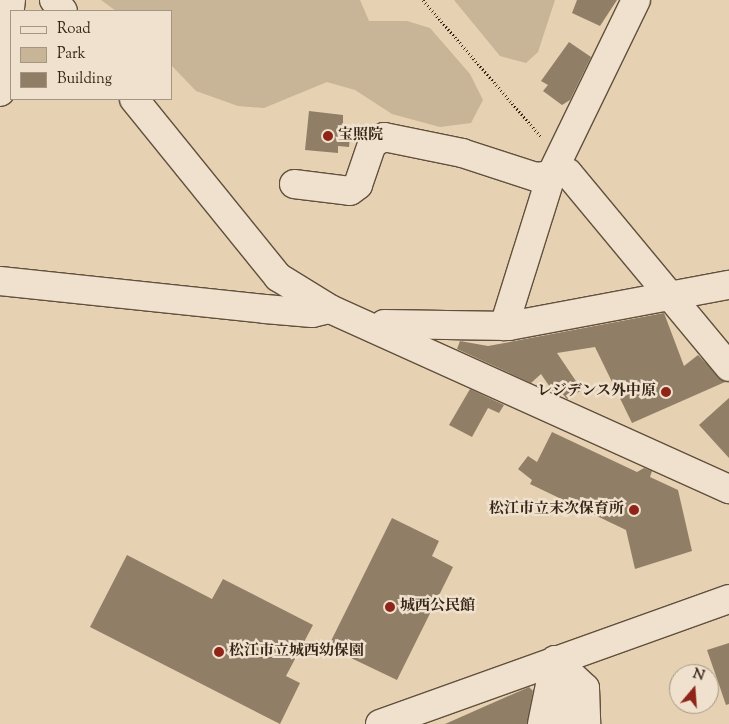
<!DOCTYPE html>
<html>
<head>
<meta charset="utf-8">
<style>
  body { margin:0 }
  #map { position:relative; width:729px; height:724px; overflow:hidden; background:#e6d1b2; font-family:"Sorts Mill Goudy","Noto Serif JP",serif }
  div>[style] { position:absolute }
  [style*='--x'] { left:calc(var(--x)*1px); top:calc(var(--y)*1px); width:calc(var(--w)*1px); rotate:calc(var(--a)*1deg) }
  .green>* { inset:0; background:#c8b497 }
  .building>* { inset:0; background:#917e67 }
  .path>* { height:3px; margin-top:-1.5px; transform-origin:0; background:repeating-linear-gradient(90deg,#352516 0 1px,transparent 0 3.5px) }
  .roads { filter:drop-shadow(1px 0 #61503d) drop-shadow(-1px 0 #61503d) drop-shadow(0 1px #61503d) drop-shadow(0 -1px #61503d) }
  .minor>* { height:28px; margin:-14px; padding:0 14px; transform-origin:14px; border-radius:14px; background:#efe1cd }
  .dots>* { width:14px; height:14px; translate:-50% -50%; box-sizing:border-box; border:2px solid #efe1cd; border-radius:50% }
  span { translate:-50% -50%; white-space:nowrap; text-align:center; line-height:1.15; -webkit-text-stroke:5px #efe1cd; paint-order:stroke }
  .poi-label { font-size:15px; color:#352516; font-weight:700 }
  .left { translate:0 -50%; text-align:left }
  .right { translate:-100% -50%; text-align:right }
  .legend { position:absolute; left:10px; top:10px; width:162px; height:90px; box-sizing:border-box; background:#efe1cd; border:1px solid #a59684; margin:0; padding:6px 9px; list-style:none; font-size:15px; color:#352516 }
  .legend li { display:flex; align-items:center; gap:10px; height:25px }
  .legend b { width:25px; border:1px solid #a59684 }
  .north { position:absolute; left:669px; top:664px; width:50px; height:50px; box-sizing:border-box; background:#efe1cd; border:1px solid #a59684; border-radius:50%; rotate:18deg; font-size:14px; font-weight:700; line-height:20px; text-align:center; color:#352516 }
  .north::after { content:''; display:block; margin:auto; width:18px; height:22px; background:#8f2418; clip-path:polygon(50% 0,100% 100%,50% 72%,0 100%) }
</style>
</head>
<body>
<div id="map">
  <div class="green">
    <i style="clip-path:polygon(101px 0,360px 0,369px 21px,407px 21px,430px 28px,470px 74px,483px 100px,471px 123px,440px 127px,392px 114px,355px 90px,327px 82px,264px 108px,238px 106px,196px 91px,171px 65px,171px 11px,116px 11px)"></i>
    <i style="clip-path:polygon(454px 0,555px 0,538px 52px,526px 63px,500px 56px)"></i>
  </div>
  <div class="building">
    <i style="clip-path:polygon(577px 0,617px 0,600px 26px,572px 13px)"></i>
    <i style="clip-path:polygon(569px 42px,591px 57px,570px 100px,562px 105px,543px 91px,548px 85px,541px 81px)"></i>
    <i style="clip-path:polygon(309px 111px,343px 115px,343px 126px,351px 127px,349px 147px,338px 146px,338px 153px,305px 150px)"></i>
    <i style="clip-path:polygon(664px 313px,684px 366px,698px 355px,725px 382px,632px 423px,595px 347px,557px 353px,582px 390px,567px 399px,560px 391px,554px 393px,541px 374px,531px 383px,457px 349px,460px 341px,488px 346px)"></i>
    <i style="clip-path:polygon(470px 389px,504px 405px,499px 413px,488px 408px,472px 437px,449px 425px)"></i>
    <i style="clip-path:polygon(729px 398px,729px 458px,699px 425px)"></i>
    <i style="clip-path:polygon(552px 432px,637px 472px,644px 468px,652px 471px,650px 477px,678px 490px,692px 551px,635px 569px,626px 530px,530px 484px,532px 480px,518px 469px,528px 456px,537px 462px)"></i>
    <i style="clip-path:polygon(392px 518px,439px 541px,432px 556px,453px 567px,397px 680px,328px 647px)"></i>
    <i style="clip-path:polygon(127px 555px,212px 599px,223px 579px,313px 625px,286px 676px,300px 683px,280px 724px,90px 627px)"></i>
    <i style="clip-path:polygon(729px 643px,729px 704px,726px 705px,707px 650px)"></i>
    <i style="clip-path:polygon(529px 687px,533px 691px,527px 724px,445px 724px)"></i>
  </div>
  <div class="path">
    <i style="--x:423;--y:0;--w:182;--a:49.2"></i>
  </div>
  <div class="roads">
    <div class="minor">
      <i style="--x:54;--y:0;--w:14;--a:51"></i>
      <i style="--x:0;--y:92;--w:93;--a:-83.2"></i>
      <i style="--x:134;--y:99;--w:229;--a:51"></i>
      <i style="--x:278;--y:277;--w:61;--a:31.6"></i>
      <i style="--x:294;--y:184;--w:56;--a:7.1"></i>
      <i style="--x:350;--y:191;--w:10;--a:-37"></i>
      <i style="--x:358;--y:185;--w:43;--a:-71.1"></i>
      <i style="--x:372;--y:144;--w:14;--a:-30"></i>
      <i style="--x:384;--y:137;--w:80;--a:11.6"></i>
      <i style="--x:462;--y:153;--w:78;--a:18"></i>
      <i style="--x:536;--y:177;--w:32;--a:-7"></i>
      <i style="--x:568;--y:173;--w:252;--a:50.3"></i>
      <i style="--x:0;--y:281;--w:266;--a:6"></i>
      <i style="--x:265;--y:309;--w:47;--a:4.9"></i>
      <i style="--x:312;--y:313;--w:18;--a:-13"></i>
      <i style="--x:330;--y:309;--w:438;--a:24.3"></i>
      <i style="--x:384;--y:324;--w:125;--a:0.9"></i>
      <i style="--x:509;--y:326;--w:224;--a:-10.6"></i>
      <i style="--x:504;--y:326;--w:160;--a:-72.6"></i>
      <i style="--x:552;--y:173;--w:192;--a:-64.1"></i>
      <i style="--x:555;--y:660;--w:41;--a:43"></i>
      <i style="--x:585;--y:688;--w:36;--a:88"></i>
      <i style="--x:556;--y:666;--w:58;--a:83.1"></i>
      <i style="--x:380;--y:724;--w:371;--a:-19.7"></i>
      <i style="--x:542;--y:724;--w:65;--a:-78.5"></i>
    </div>
  </div>
  <div class="dots">
    <i style="left:328px;top:136px;background:#8f2418"></i>
    <i style="left:666px;top:392px;background:#8f2418"></i>
    <i style="left:634px;top:510px;background:#8f2418"></i>
    <i style="left:390px;top:607px;background:#8f2418"></i>
    <i style="left:219px;top:652px;background:#8f2418"></i>
  </div>
  <div class="poi-label">
    <span class="left" style="left:338px;top:136px">宝照院</span>
    <span class="right" style="left:656px;top:392px">レジデンス外中原</span>
    <span class="right" style="left:624px;top:510px">松江市立末次保育所</span>
    <span class="left" style="left:400px;top:607px">城西公民館</span>
    <span class="left" style="left:229px;top:652px">松江市立城西幼保園</span>
  </div>
  <ul class="legend">
  <li><b style="height:6px;background:#efe1cd"></b>Road</li>
  <li><b style="height:14px;background:#c8b497"></b>Park</li>
  <li><b style="height:14px;background:#917e67"></b>Building</li>
  </ul>
  <div class="north">N</div>
</div>
</body>
</html>
